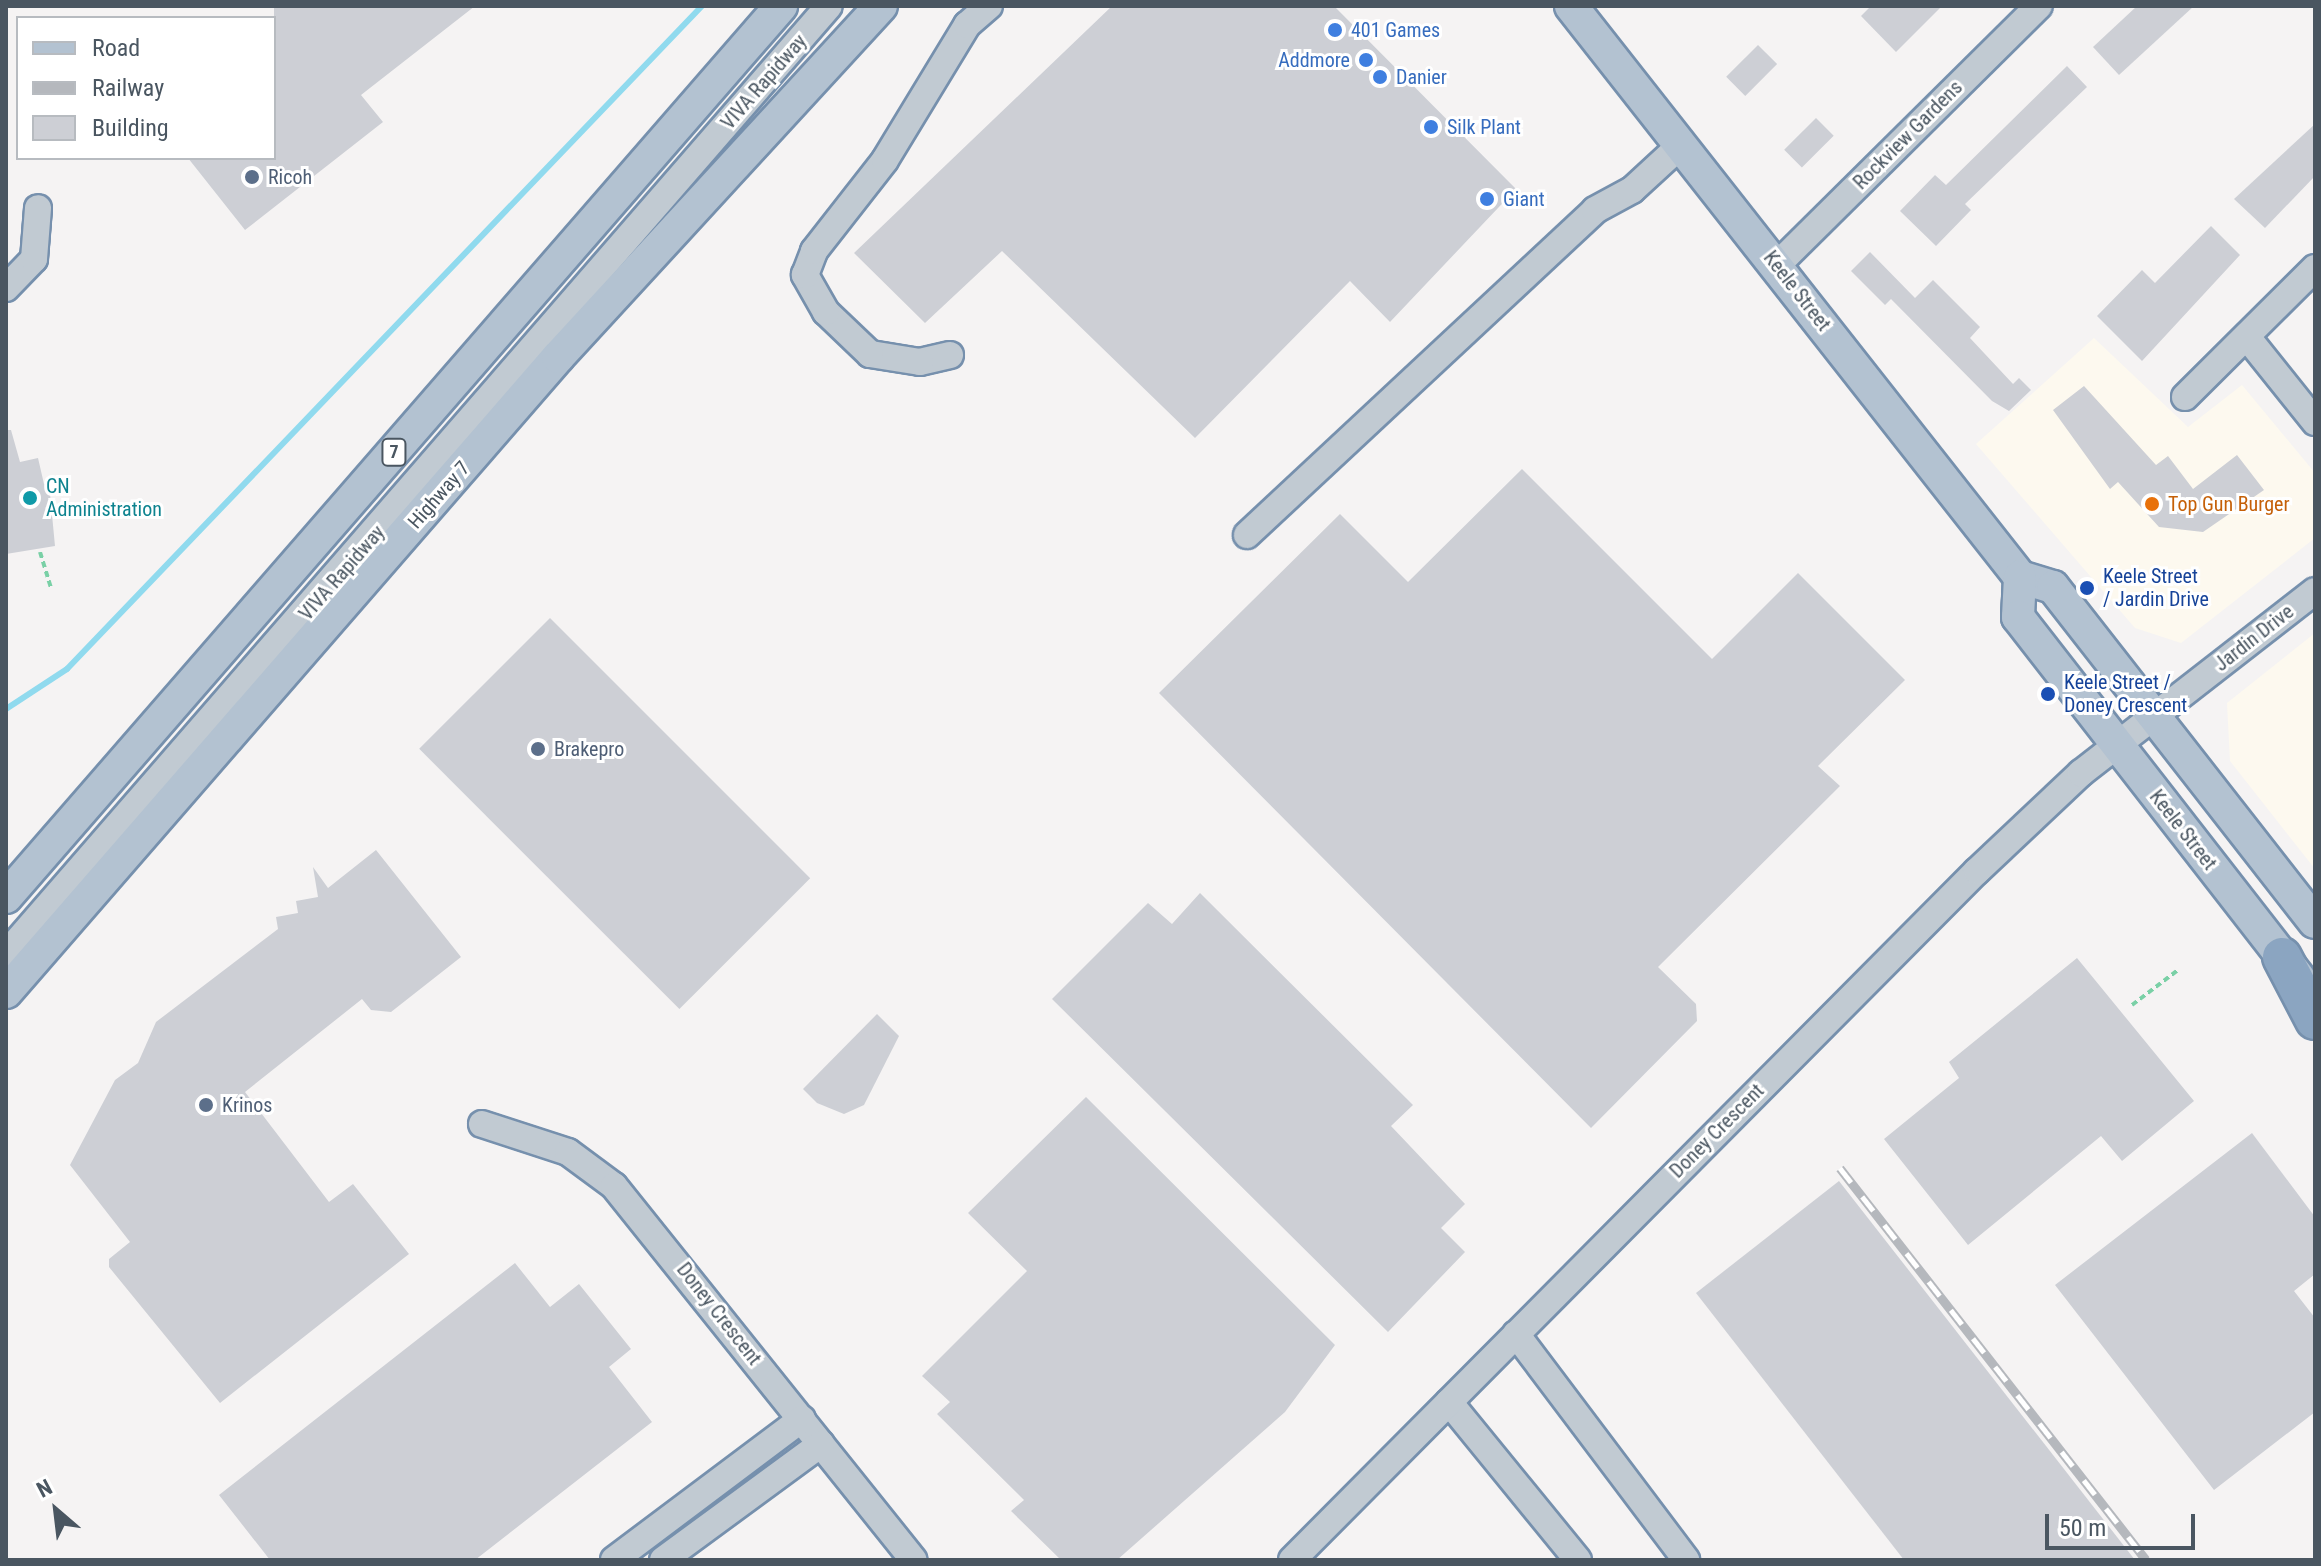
<!DOCTYPE html>
<html>
<head>
<meta charset="utf-8">
<style>
  body { margin:0 }
  #map { position:relative; width:2321px; height:1566px; overflow:hidden; background:#f5f3f3; font-family:"Roboto Condensed",sans-serif }
  div>[style] { position:absolute }
  [style*='--x'] { left:calc(var(--x)*1px); top:calc(var(--y)*1px); width:calc(var(--w)*1px); rotate:calc(var(--a)*1deg) }
  .commercial>* { inset:0; background:#fdf9ef }
  .stream>* { height:6px; margin:-3px; padding:0 3px; transform-origin:3px; border-radius:3px; background:#90daee }
  .building>* { inset:0; background:#cdcfd5; transform-origin:0 0 }
  .path>* { height:4px; margin-top:-2px; transform-origin:0; background:repeating-linear-gradient(90deg,#7ad0a6 0 6px,transparent 0 10px) }
  .roads { filter:drop-shadow(2px 0 #7690ad) drop-shadow(-2px 0 #7690ad) drop-shadow(0 2px #7690ad) drop-shadow(0 -2px #7690ad) }
  .minor>* { height:26px; margin:-13px; padding:0 13px; transform-origin:13px; border-radius:13px; background:#c1cad2 }
  .major>* { height:32px; margin:-16px; padding:0 16px; transform-origin:16px; border-radius:16px; background:#b3c2d1 }
  .highway>* { height:38px; margin:-19px; padding:0 19px; transform-origin:19px; border-radius:19px; background:#8ba5c1 }
  .rail>* { height:9px; margin-top:-4.5px; transform-origin:0; background:repeating-linear-gradient(90deg,#fff 0 18px,#b5b8bd 0 36px); box-sizing:border-box; border-block:2px solid #b5b8bd }
  .dots>* { width:22px; height:22px; translate:-50% -50%; box-sizing:border-box; border:4px solid #fff; border-radius:50% }
  span { translate:-50% -50%; white-space:nowrap; text-align:center; line-height:1.15; -webkit-text-stroke:6px #fff; paint-order:stroke }
  .shield-label span { padding:2px 6px; background:#fff; border:2px solid; border-radius:6px; -webkit-text-stroke-width:0 }
  .shield-label { font-size:18px; color:#4a5661; font-weight:700 }
  .shop-label { font-size:20px; color:#366cbe }
  .left { translate:0 -50%; text-align:left }
  .right { translate:-100% -50%; text-align:right }
  .street-label { font-size:20px; color:#4a5661 }
  .service-label { font-size:20px; color:#4e5e75 }
  .culture-label { font-size:20px; color:#0d838f }
  .food-label { font-size:20px; color:#c56008 }
  .transit-label { font-size:20px; color:#164399 }
  .frame { position:absolute; inset:0; border:8px solid #4a5661; pointer-events:none }
  .legend { position:absolute; left:16px; top:16px; width:260px; height:144px; box-sizing:border-box; background:#fff; border:2px solid #b7bbc0; margin:0; padding:10px 14px; list-style:none; font-size:24px; color:#4a5661 }
  .legend li { display:flex; align-items:center; gap:16px; height:40px }
  .legend b { width:40px; border:2px solid #b7bbc0 }
  .north { position:absolute; left:16px; top:1470px; width:80px; height:80px; -webkit-text-stroke:6px #fff; paint-order:stroke; rotate:332deg; font-size:22px; font-weight:700; line-height:32px; text-align:center; color:#4a5661 }
  .north::after { content:''; display:block; margin:auto; width:28px; height:36px; background:#4a5661; clip-path:polygon(50% 0,100% 100%,50% 72%,0 100%) }
  .scale { position:absolute; left:2045px; top:1514px; width:150px; height:36px; box-sizing:border-box; border:4px solid #4a5661; border-top:0; padding-left:10px; font-size:24px; line-height:28px; white-space:nowrap; color:#4a5661; -webkit-text-stroke:6px #fff; paint-order:stroke }
</style>
</head>
<body>
<div id="map">
  <div class="commercial">
    <i style="clip-path:polygon(2094px 338px,2188px 427px,2242px 385px,2315px 473px,2315px 538px,2181px 643px,2135px 628px,1976px 444px)"></i>
    <i style="clip-path:polygon(2315px 633px,2315px 869px,2230px 761px,2227px 703px)"></i>
  </div>
  <div class="stream">
    <i style="--x:6;--y:709;--w:73;--a:-33.3"></i>
    <i style="--x:67;--y:669;--w:918;--a:-46.24"></i>
  </div>
  <div class="building">
    <i style="clip-path:polygon(274px 6px,475px 6px,361px 95px,383px 122px,245px 230px,188px 158px,274px 158px)"></i>
    <i style="clip-path:polygon(1112px 6px,1334px 6px,1516px 189px,1390px 322px,1350px 281px,1195px 438px,1002px 251px,925px 323px,854px 253px)"></i>
    <i style="clip-path:polygon(1871px 6px,1942px 6px,1896px 52px,1861px 16px)"></i>
    <i style="clip-path:polygon(2137px 6px,2194px 6px,2119px 75px,2093px 47px)"></i>
    <i style="left:1758px;top:45px;width:27px;height:45px;rotate:45deg"></i>
    <i style="clip-path:polygon(2067px 66px,2087px 87px,1965px 204px,1971px 210px,1936px 246px,1900px 211px,1935px 175px,1946px 185px)"></i>
    <i style="left:1816px;top:118px;width:25px;height:45px;rotate:45deg"></i>
    <i style="clip-path:polygon(2315px 124px,2315px 176px,2265px 228px,2234px 199px)"></i>
    <i style="clip-path:polygon(2211px 226px,2240px 255px,2142px 361px,2097px 316px,2142px 270px,2155px 283px)"></i>
    <i style="clip-path:polygon(1870px 252px,1915px 298px,1933px 280px,1980px 327px,1970px 338px,2013px 384px,2019px 378px,2031px 390px,2009px 411px,1992px 401px,1891px 299px,1885px 305px,1851px 271px)"></i>
    <i style="clip-path:polygon(2084px 386px,2156px 465px,2168px 456px,2193px 489px,2237px 455px,2264px 490px,2203px 532px,2159px 527px,2118px 482px,2110px 489px,2053px 410px)"></i>
    <i style="clip-path:polygon(6px 430px,11px 430px,20px 462px,38px 458px,44px 484px,49px 483px,55px 546px,6px 554px)"></i>
    <i style="clip-path:polygon(1522px 469px,1712px 659px,1798px 573px,1905px 680px,1818px 766px,1840px 786px,1658px 967px,1696px 1004px,1697px 1021px,1591px 1128px,1159px 693px,1340px 514px,1408px 582px)"></i>
    <i style="left:550px;top:618px;width:368px;height:185px;rotate:45deg"></i>
    <i style="clip-path:polygon(376px 850px,461px 957px,391px 1012px,371px 1010px,362px 999px,245px 1092px,329px 1202px,353px 1184px,409px 1254px,220px 1403px,109px 1267px,109px 1259px,130px 1242px,70px 1165px,115px 1080px,138px 1063px,156px 1022px,278px 929px,276px 917px,298px 913px,296px 901px,318px 897px,313px 867px,328px 888px)"></i>
    <i style="clip-path:polygon(1200px 893px,1413px 1105px,1391px 1126px,1465px 1204px,1441px 1228px,1465px 1252px,1388px 1332px,1052px 999px,1148px 903px,1172px 924px)"></i>
    <i style="clip-path:polygon(2077px 958px,2194px 1101px,2122px 1161px,2101px 1136px,1968px 1245px,1884px 1139px,1959px 1078px,1949px 1062px)"></i>
    <i style="clip-path:polygon(877px 1014px,899px 1036px,864px 1105px,844px 1114px,817px 1103px,803px 1089px)"></i>
    <i style="clip-path:polygon(1086px 1097px,1335px 1345px,1285px 1412px,1117px 1560px,1061px 1560px,1011px 1511px,1024px 1500px,937px 1414px,950px 1402px,922px 1376px,1027px 1271px,968px 1213px)"></i>
    <i style="clip-path:polygon(2252px 1133px,2315px 1217px,2315px 1274px,2294px 1291px,2315px 1318px,2315px 1412px,2214px 1490px,2055px 1285px)"></i>
    <i style="clip-path:polygon(1839px 1181px,2135px 1560px,1904px 1560px,1696px 1293px)"></i>
    <i style="clip-path:polygon(515px 1263px,550px 1307px,579px 1284px,631px 1349px,609px 1367px,652px 1422px,475px 1560px,270px 1560px,219px 1495px)"></i>
  </div>
  <div class="path">
    <i style="--x:40;--y:552;--w:38;--a:73"></i>
    <i style="--x:2132;--y:1005;--w:58;--a:-37.3"></i>
  </div>
  <div class="roads">
    <div class="minor">
      <i style="--x:1777;--y:265;--w:368;--a:-44.7"></i>
      <i style="--x:6;--y:288;--w:40;--a:-46"></i>
      <i style="--x:34;--y:259;--w:51;--a:-85.5"></i>
      <i style="--x:2247;--y:337;--w:109;--a:51.3"></i>
      <i style="--x:950;--y:355;--w:31;--a:167"></i>
      <i style="--x:920;--y:362;--w:51;--a:-170.9"></i>
      <i style="--x:870;--y:354;--w:61;--a:-136.3"></i>
      <i style="--x:826;--y:312;--w:43;--a:-119.6"></i>
      <i style="--x:805;--y:275;--w:26;--a:-69"></i>
      <i style="--x:814;--y:251;--w:115;--a:-52"></i>
      <i style="--x:885;--y:160;--w:158;--a:-58.7"></i>
      <i style="--x:967;--y:25;--w:29;--a:-41"></i>
      <i style="--x:2185;--y:397;--w:183;--a:-44.8"></i>
      <i style="--x:1247;--y:535;--w:476;--a:-43"></i>
      <i style="--x:1595;--y:210;--w:42;--a:-28.4"></i>
      <i style="--x:1632;--y:190;--w:67;--a:-42.6"></i>
      <i style="--x:6;--y:954;--w:1255;--a:-49.04"></i>
      <i style="--x:482;--y:1124;--w:90;--a:18"></i>
      <i style="--x:568;--y:1152;--w:57;--a:36.5"></i>
      <i style="--x:614;--y:1186;--w:479;--a:51.3"></i>
      <i style="--x:1516;--y:1334;--w:283;--a:53"></i>
      <i style="--x:1449;--y:1402;--w:204;--a:50.8"></i>
      <i style="--x:614;--y:1560;--w:235;--a:-36.9"></i>
      <i style="--x:663;--y:1560;--w:196;--a:-36.3"></i>
      <i style="--x:1292;--y:1560;--w:972;--a:-45.17"></i>
      <i style="--x:1977;--y:871;--w:143;--a:-43.3"></i>
      <i style="--x:2081;--y:773;--w:296;--a:-37.9"></i>
    </div>
    <div class="major">
      <i style="--x:1571;--y:6;--w:726;--a:51.82"></i>
      <i style="--x:2020;--y:577;--w:34;--a:17"></i>
      <i style="--x:2053;--y:587;--w:425;--a:52"></i>
      <i style="--x:2020;--y:577;--w:40;--a:92.9"></i>
      <i style="--x:2018;--y:617;--w:456;--a:52.1"></i>
      <i style="--x:6;--y:897;--w:1181;--a:-48.98"></i>
      <i style="--x:6;--y:992;--w:841;--a:-49"></i>
      <i style="--x:558;--y:357;--w:477;--a:-47.4"></i>
    </div>
    <div class="highway">
      <i style="--x:2282;--y:957;--w:71;--a:62.4"></i>
    </div>
  </div>
  <div class="rail">
    <i style="--x:1840;--y:1168;--w:497;--a:52"></i>
  </div>
  <div class="dots">
    <i style="left:1335px;top:30px;background:#3f7fe0"></i>
    <i style="left:1366px;top:60px;background:#3f7fe0"></i>
    <i style="left:1380px;top:77px;background:#3f7fe0"></i>
    <i style="left:1431px;top:127px;background:#3f7fe0"></i>
    <i style="left:252px;top:177px;background:#5c6f8a"></i>
    <i style="left:1487px;top:199px;background:#3f7fe0"></i>
    <i style="left:30px;top:498px;background:#0f9aa8"></i>
    <i style="left:2152px;top:504px;background:#e8710a"></i>
    <i style="left:2087px;top:588px;background:#1a4fb4"></i>
    <i style="left:2048px;top:694px;background:#1a4fb4"></i>
    <i style="left:538px;top:749px;background:#5c6f8a"></i>
    <i style="left:206px;top:1105px;background:#5c6f8a"></i>
  </div>
  <div class="shield-label">
    <span style="left:394px;top:452px">7</span>
  </div>
  <div class="shop-label">
    <span class="left" style="left:1351px;top:30px">401 Games</span>
    <span class="right" style="left:1350px;top:60px">Addmore</span>
    <span class="left" style="left:1396px;top:77px">Danier</span>
    <span class="left" style="left:1447px;top:127px">Silk Plant</span>
    <span class="left" style="left:1503px;top:199px">Giant</span>
  </div>
  <div class="street-label">
    <span style="left:764px;top:82px;rotate:-49deg">VIVA Rapidway</span>
    <span style="left:1908px;top:135px;rotate:-45deg">Rockview Gardens</span>
    <span style="left:1797px;top:291px;rotate:52deg">Keele Street</span>
    <span style="left:439px;top:495px;rotate:-49deg">Highway 7</span>
    <span style="left:342px;top:573px;rotate:-49deg">VIVA Rapidway</span>
    <span style="left:2254px;top:638px;rotate:-38deg">Jardin Drive</span>
    <span style="left:2183px;top:830px;rotate:52deg">Keele Street</span>
    <span style="left:1717px;top:1131px;rotate:-45deg">Doney Crescent</span>
    <span style="left:719px;top:1314px;rotate:52deg">Doney Crescent</span>
  </div>
  <div class="service-label">
    <span class="left" style="left:268px;top:177px">Ricoh</span>
    <span class="left" style="left:554px;top:749px">Brakepro</span>
    <span class="left" style="left:222px;top:1105px">Krinos</span>
  </div>
  <div class="culture-label">
    <span class="left" style="left:46px;top:498px">CN<br>Administration</span>
  </div>
  <div class="food-label">
    <span class="left" style="left:2168px;top:504px">Top Gun Burger</span>
  </div>
  <div class="transit-label">
    <span class="left" style="left:2103px;top:588px">Keele Street<br>/ Jardin Drive</span>
    <span class="left" style="left:2064px;top:694px">Keele Street /<br>Doney Crescent</span>
  </div>
  <div class="frame"></div>
  <ul class="legend">
  <li><b style="height:10px;background:#b3c2d1"></b>Road</li>
  <li><b style="height:10px;background:#b5b8bd"></b>Railway</li>
  <li><b style="height:22px;background:#cdcfd5"></b>Building</li>
  </ul>
  <div class="north">N</div>
  <div class="scale">50 m</div>
</div>
</body>
</html>
